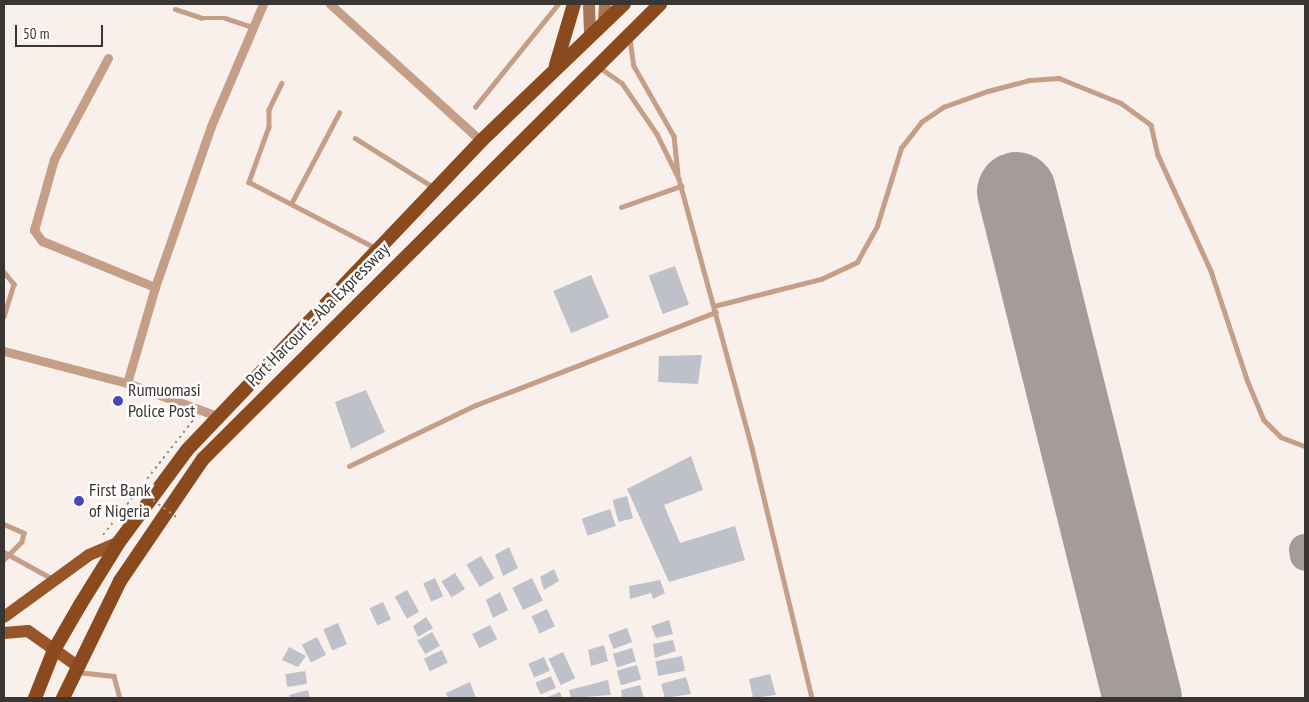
<!DOCTYPE html>
<html>
<head>
<meta charset="utf-8">
<style>
  body { margin:0 }
  #map { position:relative; width:1309px; height:702px; overflow:hidden; background:#faf0eb; font-family:"PT Sans Narrow",sans-serif }
  div>[style] { position:absolute }
  [style*='--x'] { left:calc(var(--x)*1px); top:calc(var(--y)*1px); width:calc(var(--w)*1px); rotate:calc(var(--a)*1deg) }
  .taxiway>* { height:31px; margin:-15.5px; padding:0 15.5px; transform-origin:15.5px; border-radius:15.5px; background:#a49c99 }
  .runway>* { height:79px; margin:-39.5px; padding:0 39.5px; transform-origin:39.5px; border-radius:39.5px; background:#a49c99 }
  .building>* { inset:0; background:#bfc1ca; transform-origin:0 0 }
  .path>* { height:2px; margin-top:-1px; transform-origin:0; background:repeating-linear-gradient(90deg,#968f8c 0 2.5px,transparent 0 6.5px) }
  .service>* { height:4.5px; margin:-2.25px; padding:0 2.25px; transform-origin:2.25px; border-radius:2.25px; background:#c59e87 }
  .minor>* { height:9px; margin:-4.5px; padding:0 4.5px; transform-origin:4.5px; border-radius:4.5px; background:#c59e87 }
  .secondary>* { height:12px; margin:-6px; padding:0 6px; transform-origin:6px; border-radius:6px; background:#ab7452 }
  .primary>* { height:12px; margin:-6px; padding:0 6px; transform-origin:6px; border-radius:6px; background:#985528 }
  .trunk>* { height:14px; margin:-7px; padding:0 7px; transform-origin:7px; border-radius:7px; background:#8a4a1e }
  .path-bridge>* { height:2px; margin-top:-1px; transform-origin:0; background:repeating-linear-gradient(90deg,#968f8c 0 2.5px,transparent 0 6.5px) }
  .dots>* { width:14px; height:14px; translate:-50% -50%; box-sizing:border-box; border:2px solid #fff; border-radius:50% }
  span { translate:-50% -50%; white-space:nowrap; text-align:center; line-height:1.15; -webkit-text-stroke:5px #fff; paint-order:stroke }
  .street-label { font-size:18px; color:#393533 }
  .poi-label { font-size:18px; color:#393533 }
  .left { translate:0 -50%; text-align:left }
  .frame { position:absolute; inset:0; border:5px solid #393533; pointer-events:none }
  .scale { position:absolute; left:15px; top:25px; width:88px; height:22px; box-sizing:border-box; border:2px solid #393533; border-top:0; padding-left:6px; font-size:15px; line-height:18px; white-space:nowrap; color:#393533; -webkit-text-stroke:4px #fff; paint-order:stroke }
</style>
</head>
<body>
<div id="map">
  <div class="taxiway">
    <i style="--x:1304;--y:549;--w:6;--a:81"></i>
  </div>
  <div class="runway">
    <i style="--x:1016;--y:191;--w:522;--a:76.04"></i>
  </div>
  <div class="building">
    <i style="left:675px;top:266px;width:41px;height:28px;rotate:70deg"></i>
    <i style="left:591px;top:275px;width:46px;height:41px;rotate:67deg"></i>
    <i style="clip-path:polygon(702px 355px,698px 384px,658px 382px,659px 356px)"></i>
    <i style="clip-path:polygon(366px 390px,385px 432px,351px 449px,335px 402px)"></i>
    <i style="clip-path:polygon(691px 456px,703px 490px,664px 505px,680px 543px,735px 526px,745px 560px,669px 582px,627px 489px)"></i>
    <i style="left:627px;top:496px;width:23px;height:15px;rotate:75deg"></i>
    <i style="left:610px;top:509px;width:18px;height:30px;rotate:71deg"></i>
    <i style="clip-path:polygon(509px 547px,518px 568px,503px 576px,495px 555px)"></i>
    <i style="left:481px;top:556px;width:26px;height:17px;rotate:59deg"></i>
    <i style="clip-path:polygon(554px 569px,559px 581px,544px 590px,540px 577px)"></i>
    <i style="left:455px;top:573px;width:19px;height:16px;rotate:58deg"></i>
    <i style="left:435px;top:578px;width:20px;height:13px;rotate:66deg"></i>
    <i style="left:532px;top:578px;width:25px;height:22px;rotate:64deg"></i>
    <i style="clip-path:polygon(660px 580px,665px 593px,653px 599px,651px 593px,630px 599px,629px 586px)"></i>
    <i style="left:407px;top:590px;width:25px;height:14px;rotate:61deg"></i>
    <i style="clip-path:polygon(500px 592px,508px 610px,493px 618px,486px 600px)"></i>
    <i style="left:383px;top:602px;width:19px;height:15px;rotate:65deg"></i>
    <i style="left:547px;top:609px;width:19px;height:17px;rotate:65deg"></i>
    <i style="clip-path:polygon(426px 617px,433px 628px,418px 637px,413px 626px)"></i>
    <i style="clip-path:polygon(669px 620px,673px 634px,656px 638px,651px 626px)"></i>
    <i style="left:338px;top:623px;width:23px;height:16px;rotate:67deg"></i>
    <i style="left:490px;top:625px;width:16px;height:20px;rotate:63deg"></i>
    <i style="left:627px;top:628px;width:15px;height:20px;rotate:70deg"></i>
    <i style="left:432px;top:632px;width:16px;height:17px;rotate:60deg"></i>
    <i style="left:317px;top:637px;width:20px;height:17px;rotate:63deg"></i>
    <i style="clip-path:polygon(673px 640px,676px 651px,655px 658px,653px 644px)"></i>
    <i style="clip-path:polygon(604px 645px,608px 661px,591px 666px,588px 650px)"></i>
    <i style="clip-path:polygon(289px 647px,306px 656px,298px 667px,282px 660px)"></i>
    <i style="left:632px;top:648px;width:14px;height:20px;rotate:73deg"></i>
    <i style="left:442px;top:650px;width:14px;height:20px;rotate:65deg"></i>
    <i style="left:563px;top:652px;width:29px;height:16px;rotate:65deg"></i>
    <i style="left:682px;top:656px;width:15px;height:27px;rotate:79deg"></i>
    <i style="left:544px;top:657px;width:15px;height:17px;rotate:67deg"></i>
    <i style="left:637px;top:665px;width:15px;height:21px;rotate:74deg"></i>
    <i style="left:305px;top:671px;width:13px;height:20px;rotate:81deg"></i>
    <i style="clip-path:polygon(770px 674px,776px 695px,753px 698px,749px 679px)"></i>
    <i style="left:551px;top:676px;width:13px;height:17px;rotate:67deg"></i>
    <i style="clip-path:polygon(686px 677px,691px 694px,665px 698px,661px 684px)"></i>
    <i style="clip-path:polygon(608px 680px,611px 695px,571px 698px,569px 690px)"></i>
    <i style="clip-path:polygon(470px 682px,476px 698px,448px 698px,446px 693px)"></i>
    <i style="clip-path:polygon(640px 685px,644px 698px,622px 698px,621px 690px)"></i>
    <i style="clip-path:polygon(308px 690px,310px 698px,290px 698px,289px 695px)"></i>
    <i style="clip-path:polygon(560px 692px,562px 698px,545px 698px)"></i>
  </div>
  <div class="path">
    <i style="--x:103;--y:535;--w:147;--a:-51.9"></i>
  </div>
  <div class="service">
    <i style="--x:175;--y:9;--w:28;--a:18"></i>
    <i style="--x:202;--y:18;--w:23;--a:0"></i>
    <i style="--x:225;--y:18;--w:29;--a:18"></i>
    <i style="--x:630;--y:39;--w:27;--a:82"></i>
    <i style="--x:634;--y:66;--w:81;--a:60.3"></i>
    <i style="--x:674;--y:136;--w:39;--a:84"></i>
    <i style="--x:599;--y:67;--w:28;--a:35"></i>
    <i style="--x:622;--y:83;--w:62;--a:55.5"></i>
    <i style="--x:657;--y:134;--w:50;--a:63.9"></i>
    <i style="--x:679;--y:179;--w:279;--a:74.8"></i>
    <i style="--x:752;--y:448;--w:257;--a:76.5"></i>
    <i style="--x:282;--y:83;--w:30;--a:116"></i>
    <i style="--x:269;--y:110;--w:17;--a:90"></i>
    <i style="--x:269;--y:127;--w:59;--a:110"></i>
    <i style="--x:249;--y:182;--w:143;--a:27.5"></i>
    <i style="--x:475;--y:107;--w:132;--a:-51.1"></i>
    <i style="--x:355;--y:138;--w:92;--a:32.1"></i>
    <i style="--x:292;--y:202;--w:101;--a:-62.2"></i>
    <i style="--x:621;--y:207;--w:64;--a:-19.3"></i>
    <i style="--x:4;--y:272;--w:16;--a:50"></i>
    <i style="--x:14;--y:284;--w:34;--a:107"></i>
    <i style="--x:714;--y:306;--w:110;--a:-14.2"></i>
    <i style="--x:821;--y:279;--w:40;--a:-25"></i>
    <i style="--x:857;--y:262;--w:41;--a:-60.9"></i>
    <i style="--x:877;--y:226;--w:82;--a:-72.9"></i>
    <i style="--x:901;--y:148;--w:33;--a:-52"></i>
    <i style="--x:921;--y:122;--w:27;--a:-34"></i>
    <i style="--x:943;--y:107;--w:48;--a:-19.6"></i>
    <i style="--x:988;--y:91;--w:43;--a:-14.7"></i>
    <i style="--x:1030;--y:80;--w:29;--a:-4"></i>
    <i style="--x:1059;--y:78;--w:67;--a:22"></i>
    <i style="--x:1121;--y:103;--w:37;--a:36"></i>
    <i style="--x:1151;--y:125;--w:31;--a:77"></i>
    <i style="--x:1158;--y:155;--w:128;--a:65.4"></i>
    <i style="--x:1211;--y:271;--w:117;--a:71.6"></i>
    <i style="--x:1248;--y:382;--w:41;--a:67.2"></i>
    <i style="--x:1264;--y:420;--w:24;--a:45"></i>
    <i style="--x:1281;--y:437;--w:26;--a:21"></i>
    <i style="--x:349;--y:466;--w:141;--a:-25.7"></i>
    <i style="--x:476;--y:405;--w:257;--a:-21.2"></i>
    <i style="--x:4;--y:524;--w:22;--a:24"></i>
    <i style="--x:24;--y:533;--w:9;--a:103"></i>
    <i style="--x:22;--y:542;--w:25;--a:135"></i>
    <i style="--x:4;--y:552;--w:56;--a:28.9"></i>
    <i style="--x:77;--y:672;--w:37;--a:6"></i>
    <i style="--x:114;--y:676;--w:23;--a:75"></i>
  </div>
  <div class="minor">
    <i style="--x:330;--y:4;--w:204;--a:42.2"></i>
    <i style="--x:108;--y:58;--w:115;--a:118.1"></i>
    <i style="--x:54;--y:159;--w:74;--a:105.7"></i>
    <i style="--x:34;--y:230;--w:14;--a:54"></i>
    <i style="--x:42;--y:241;--w:122;--a:22.2"></i>
    <i style="--x:4;--y:351;--w:127;--a:14.6"></i>
    <i style="--x:127;--y:383;--w:96;--a:20.1"></i>
    <i style="--x:127;--y:383;--w:100;--a:-73.7"></i>
    <i style="--x:155;--y:287;--w:170;--a:-70.8"></i>
    <i style="--x:211;--y:126;--w:133;--a:-66.9"></i>
  </div>
  <div class="secondary">
    <i style="--x:589;--y:4;--w:31;--a:88"></i>
    <i style="--x:604;--y:22;--w:18;--a:-87"></i>
  </div>
  <div class="primary">
    <i style="--x:4;--y:617;--w:105;--a:-36.1"></i>
    <i style="--x:89;--y:555;--w:33;--a:-23"></i>
    <i style="--x:4;--y:633;--w:24;--a:-5"></i>
    <i style="--x:28;--y:631;--w:59;--a:35.3"></i>
  </div>
  <div class="trunk">
    <i style="--x:556;--y:65;--w:64;--a:-73.6"></i>
    <i style="--x:35;--y:698;--w:52;--a:-68.4"></i>
    <i style="--x:54;--y:650;--w:52;--a:-60"></i>
    <i style="--x:80;--y:605;--w:74;--a:-58.2"></i>
    <i style="--x:119;--y:542;--w:114;--a:-53.5"></i>
    <i style="--x:187;--y:450;--w:427;--a:-46.4"></i>
    <i style="--x:481;--y:141;--w:198;--a:-43.8"></i>
    <i style="--x:63;--y:698;--w:130;--a:-64"></i>
    <i style="--x:120;--y:581;--w:148;--a:-55.8"></i>
    <i style="--x:203;--y:459;--w:645;--a:-44.87"></i>
  </div>
  <div class="path-bridge">
    <i style="--x:137;--y:489;--w:50;--a:35.3"></i>
  </div>
  <div class="dots">
    <i style="left:118px;top:401px;background:#4647bc"></i>
    <i style="left:79px;top:501px;background:#4647bc"></i>
  </div>
  <div class="street-label">
    <span style="left:318px;top:315px;rotate:-45deg">Port Harcourt - Aba Expressway</span>
  </div>
  <div class="poi-label">
    <span class="left" style="left:128px;top:401px">Rumuomasi<br>Police Post</span>
    <span class="left" style="left:89px;top:501px">First Bank<br>of Nigeria</span>
  </div>
  <div class="frame"></div>
  <div class="scale">50 m</div>
</div>
</body>
</html>
